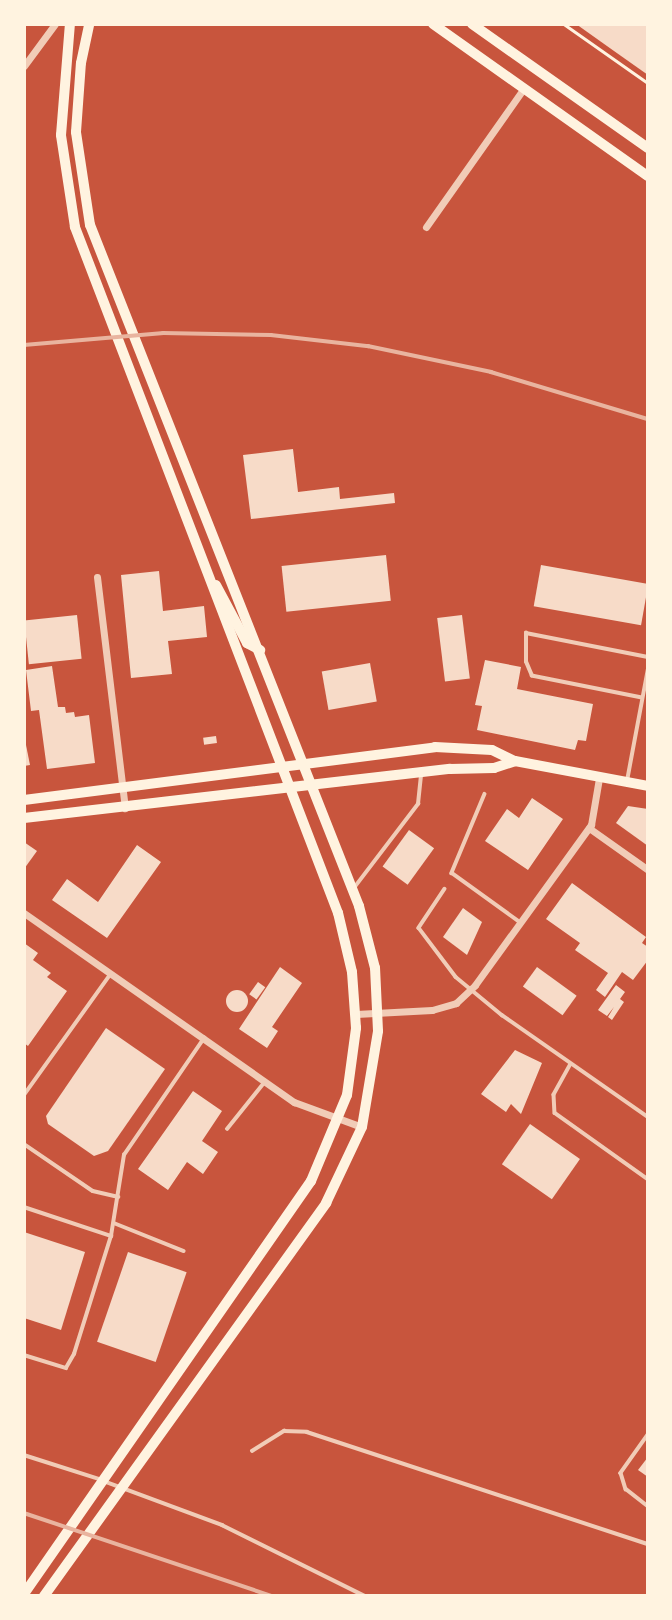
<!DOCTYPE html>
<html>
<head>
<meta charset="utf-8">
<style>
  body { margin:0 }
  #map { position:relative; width:672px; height:1620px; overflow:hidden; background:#c8553d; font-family:"Public Sans",sans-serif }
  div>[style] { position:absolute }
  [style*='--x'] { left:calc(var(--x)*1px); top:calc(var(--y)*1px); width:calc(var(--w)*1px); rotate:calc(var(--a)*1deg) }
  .building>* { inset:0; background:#f7dbc8; transform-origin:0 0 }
  .round { border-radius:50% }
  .path>* { height:2.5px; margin:-1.25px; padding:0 1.25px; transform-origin:1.25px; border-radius:1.25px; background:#fff3e0 }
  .service>* { height:3.5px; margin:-1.75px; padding:0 1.75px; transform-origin:1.75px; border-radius:1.75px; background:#f1ccb7 }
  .minor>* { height:7px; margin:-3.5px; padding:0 3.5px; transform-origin:3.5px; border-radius:3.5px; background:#f1ccb7 }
  .primary>* { height:10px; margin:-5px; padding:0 5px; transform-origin:5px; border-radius:5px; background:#fff3e0 }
  .rail>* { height:3.5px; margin:-1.75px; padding:0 1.75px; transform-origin:1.75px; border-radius:1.75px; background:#e9b49f }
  span { translate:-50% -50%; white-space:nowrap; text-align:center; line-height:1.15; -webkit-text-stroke:5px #fff3e0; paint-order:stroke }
  .frame { position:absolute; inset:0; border:26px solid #fff3e0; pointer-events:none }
</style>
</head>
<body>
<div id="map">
  <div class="building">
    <i style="clip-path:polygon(576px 24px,648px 24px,648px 75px,614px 51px)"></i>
    <i style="clip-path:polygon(293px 449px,298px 492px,339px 487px,340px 499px,394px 493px,395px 503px,251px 519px,243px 455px)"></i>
    <i style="left:386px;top:555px;width:46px;height:105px;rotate:84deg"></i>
    <i style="left:541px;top:565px;width:109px;height:42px;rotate:10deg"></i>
    <i style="clip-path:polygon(159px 571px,163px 611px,204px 606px,207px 637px,168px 641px,172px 674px,131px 678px,121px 575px)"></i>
    <i style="left:77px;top:615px;width:44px;height:53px;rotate:84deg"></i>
    <i style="left:462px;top:615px;width:64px;height:25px;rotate:83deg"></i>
    <i style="clip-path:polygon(485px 660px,521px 667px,517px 689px,593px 704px,586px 741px,578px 740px,575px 750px,477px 730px,482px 706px,475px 705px)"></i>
    <i style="left:370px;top:663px;width:39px;height:49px;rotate:80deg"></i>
    <i style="clip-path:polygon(52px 666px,58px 707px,65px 707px,66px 713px,74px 712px,75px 717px,89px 715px,95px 763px,47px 769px,39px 710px,31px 711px,26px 670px)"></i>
    <i style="clip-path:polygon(24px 735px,30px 765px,24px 766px)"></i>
    <i style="left:216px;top:736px;width:7px;height:13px;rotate:82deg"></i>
    <i style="clip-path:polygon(532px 798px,563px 819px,528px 870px,485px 841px,507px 809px,519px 818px)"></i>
    <i style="clip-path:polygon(628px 806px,648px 809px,648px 846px,616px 823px)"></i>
    <i style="left:409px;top:830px;width:31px;height:45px;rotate:36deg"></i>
    <i style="clip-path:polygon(24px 842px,37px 851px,24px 869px)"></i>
    <i style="clip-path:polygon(137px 845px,161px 862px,107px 938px,52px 900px,67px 879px,98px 902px)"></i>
    <i style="clip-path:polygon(572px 883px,646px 937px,642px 943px,648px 947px,648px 960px,633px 980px,622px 972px,605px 997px,596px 990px,608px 973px,575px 950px,580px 943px,546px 919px)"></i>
    <i style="clip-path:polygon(463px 908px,482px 922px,467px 955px,443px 937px)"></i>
    <i style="clip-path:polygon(24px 943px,38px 953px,33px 960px,51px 973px,47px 977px,67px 991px,28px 1046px,24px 1043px)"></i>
    <i style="clip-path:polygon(280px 967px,302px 983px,272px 1027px,278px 1031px,267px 1048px,239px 1029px)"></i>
    <i style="left:537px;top:967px;width:49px;height:24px;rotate:36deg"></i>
    <i style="left:258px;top:982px;width:9px;height:15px;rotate:36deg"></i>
    <i style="clip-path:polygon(616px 985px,625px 992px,620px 999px,624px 1002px,612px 1020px,608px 1017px,614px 1007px,607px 1016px,598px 1010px)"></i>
    <i class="round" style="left:226px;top:990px;width:22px;height:22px"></i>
    <i style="clip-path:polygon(106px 1028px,165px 1069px,108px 1151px,94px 1156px,48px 1124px,46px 1116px)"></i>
    <i style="clip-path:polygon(515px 1050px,542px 1063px,521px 1114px,511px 1104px,506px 1112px,481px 1094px)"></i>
    <i style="clip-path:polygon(193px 1091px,222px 1111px,202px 1141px,218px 1152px,203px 1174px,187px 1162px,168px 1190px,138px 1169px)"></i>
    <i style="left:530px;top:1124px;width:61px;height:49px;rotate:35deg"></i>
    <i style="clip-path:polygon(24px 1232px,85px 1252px,61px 1330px,24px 1318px)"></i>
    <i style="left:128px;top:1252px;width:62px;height:95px;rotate:19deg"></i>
    <i style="clip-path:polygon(648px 1457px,648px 1477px,638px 1470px)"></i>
  </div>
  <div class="path">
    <i style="--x:564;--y:24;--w:103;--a:35.1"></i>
  </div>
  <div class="service">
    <i style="--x:642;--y:698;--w:112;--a:-168.7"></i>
    <i style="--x:532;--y:676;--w:15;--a:-113"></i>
    <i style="--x:526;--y:662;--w:29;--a:-90"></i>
    <i style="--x:526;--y:633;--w:124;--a:11.1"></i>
    <i style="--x:627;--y:781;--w:114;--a:-79.4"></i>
    <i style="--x:485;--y:794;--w:86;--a:112.7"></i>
    <i style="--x:452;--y:873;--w:84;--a:35.8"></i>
    <i style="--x:354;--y:888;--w:106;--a:-52.7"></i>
    <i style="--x:418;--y:804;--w:30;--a:-84"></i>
    <i style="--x:445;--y:889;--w:47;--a:123.7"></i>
    <i style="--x:419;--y:928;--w:61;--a:52.9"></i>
    <i style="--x:456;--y:977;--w:60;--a:39.6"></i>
    <i style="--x:502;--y:1015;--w:178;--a:34.9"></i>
    <i style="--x:571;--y:1064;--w:35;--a:119"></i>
    <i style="--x:554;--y:1095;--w:18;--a:87"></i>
    <i style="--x:555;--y:1113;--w:114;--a:35.4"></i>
    <i style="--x:24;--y:1095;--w:148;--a:-54.4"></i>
    <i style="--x:227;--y:1129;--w:59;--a:-51.2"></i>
    <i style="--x:24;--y:1144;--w:83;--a:34.3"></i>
    <i style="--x:93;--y:1191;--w:26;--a:13"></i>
    <i style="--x:24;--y:1207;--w:92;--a:18.4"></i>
    <i style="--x:114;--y:1223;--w:75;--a:21.8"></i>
    <i style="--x:24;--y:1355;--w:44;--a:17.2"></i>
    <i style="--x:66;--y:1368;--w:16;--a:-60"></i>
    <i style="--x:74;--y:1354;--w:124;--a:-72.6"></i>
    <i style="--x:111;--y:1236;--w:82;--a:-80.9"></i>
    <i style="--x:124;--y:1155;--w:142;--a:-55.6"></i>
    <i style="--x:648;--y:1435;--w:47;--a:125.4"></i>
    <i style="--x:621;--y:1473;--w:17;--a:73"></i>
    <i style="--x:626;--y:1489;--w:28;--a:38"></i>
    <i style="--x:252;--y:1451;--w:38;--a:-32"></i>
    <i style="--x:284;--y:1431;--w:23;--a:2"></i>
    <i style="--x:307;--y:1432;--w:359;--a:18.2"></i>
    <i style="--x:24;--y:1455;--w:79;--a:17.7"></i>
    <i style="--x:106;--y:1482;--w:124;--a:20.3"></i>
    <i style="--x:222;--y:1525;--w:160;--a:26.4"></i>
  </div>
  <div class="minor">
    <i style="--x:24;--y:66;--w:52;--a:-53.6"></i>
    <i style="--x:426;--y:227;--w:170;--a:-54.8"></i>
    <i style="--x:97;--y:577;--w:233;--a:83.1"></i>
    <i style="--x:589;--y:828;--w:72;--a:35.4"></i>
    <i style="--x:24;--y:913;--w:330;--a:35"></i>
    <i style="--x:294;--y:1102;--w:72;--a:20.2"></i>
    <i style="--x:356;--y:1014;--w:76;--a:-3"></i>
    <i style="--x:432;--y:1010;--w:25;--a:-16"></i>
    <i style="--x:456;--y:1003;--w:26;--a:-43"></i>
    <i style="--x:475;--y:985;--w:198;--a:-54.1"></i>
    <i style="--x:591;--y:825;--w:48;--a:-80.3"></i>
  </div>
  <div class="primary">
    <i style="--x:433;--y:24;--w:263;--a:35.3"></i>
    <i style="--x:472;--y:24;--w:215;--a:35.2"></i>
    <i style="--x:216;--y:585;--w:66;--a:61.9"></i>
    <i style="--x:247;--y:643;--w:15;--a:28"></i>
    <i style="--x:24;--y:800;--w:414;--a:-7.3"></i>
    <i style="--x:435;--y:747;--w:57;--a:3"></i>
    <i style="--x:492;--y:750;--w:25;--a:26"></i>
    <i style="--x:515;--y:761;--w:135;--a:10.6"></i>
    <i style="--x:24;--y:818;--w:429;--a:-6.6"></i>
    <i style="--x:450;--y:769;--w:44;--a:-1.3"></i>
    <i style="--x:494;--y:768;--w:22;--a:-18"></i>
    <i style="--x:24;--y:1594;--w:503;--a:-55.2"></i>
    <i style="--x:311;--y:1181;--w:93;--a:-67.3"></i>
    <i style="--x:347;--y:1095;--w:68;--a:-82.3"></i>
    <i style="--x:356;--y:1028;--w:56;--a:-94.1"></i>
    <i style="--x:352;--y:972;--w:61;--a:-103.3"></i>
    <i style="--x:338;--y:913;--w:735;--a:-110.98"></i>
    <i style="--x:75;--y:227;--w:93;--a:-98.7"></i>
    <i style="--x:61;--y:135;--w:111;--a:-85.4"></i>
    <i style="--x:44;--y:1596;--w:484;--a:-54.3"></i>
    <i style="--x:326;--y:1203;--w:84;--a:-64.7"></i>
    <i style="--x:362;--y:1127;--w:97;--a:-80.5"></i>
    <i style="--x:378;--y:1031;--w:63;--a:-92.7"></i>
    <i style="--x:375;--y:968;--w:64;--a:-104.5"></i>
    <i style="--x:359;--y:906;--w:732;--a:-111.55"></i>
    <i style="--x:90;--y:225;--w:94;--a:-98.6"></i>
    <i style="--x:76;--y:132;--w:69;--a:-85.9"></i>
    <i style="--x:81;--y:63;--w:40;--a:-78"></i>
  </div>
  <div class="rail">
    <i style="--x:24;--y:345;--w:140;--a:-4.9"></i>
    <i style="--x:163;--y:333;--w:108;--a:1.1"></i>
    <i style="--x:271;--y:335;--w:98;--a:6.5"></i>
    <i style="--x:368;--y:346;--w:126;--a:11.9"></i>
    <i style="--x:491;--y:372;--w:164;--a:16.7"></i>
    <i style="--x:24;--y:1513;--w:262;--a:18.5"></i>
  </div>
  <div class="frame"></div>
</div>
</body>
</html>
